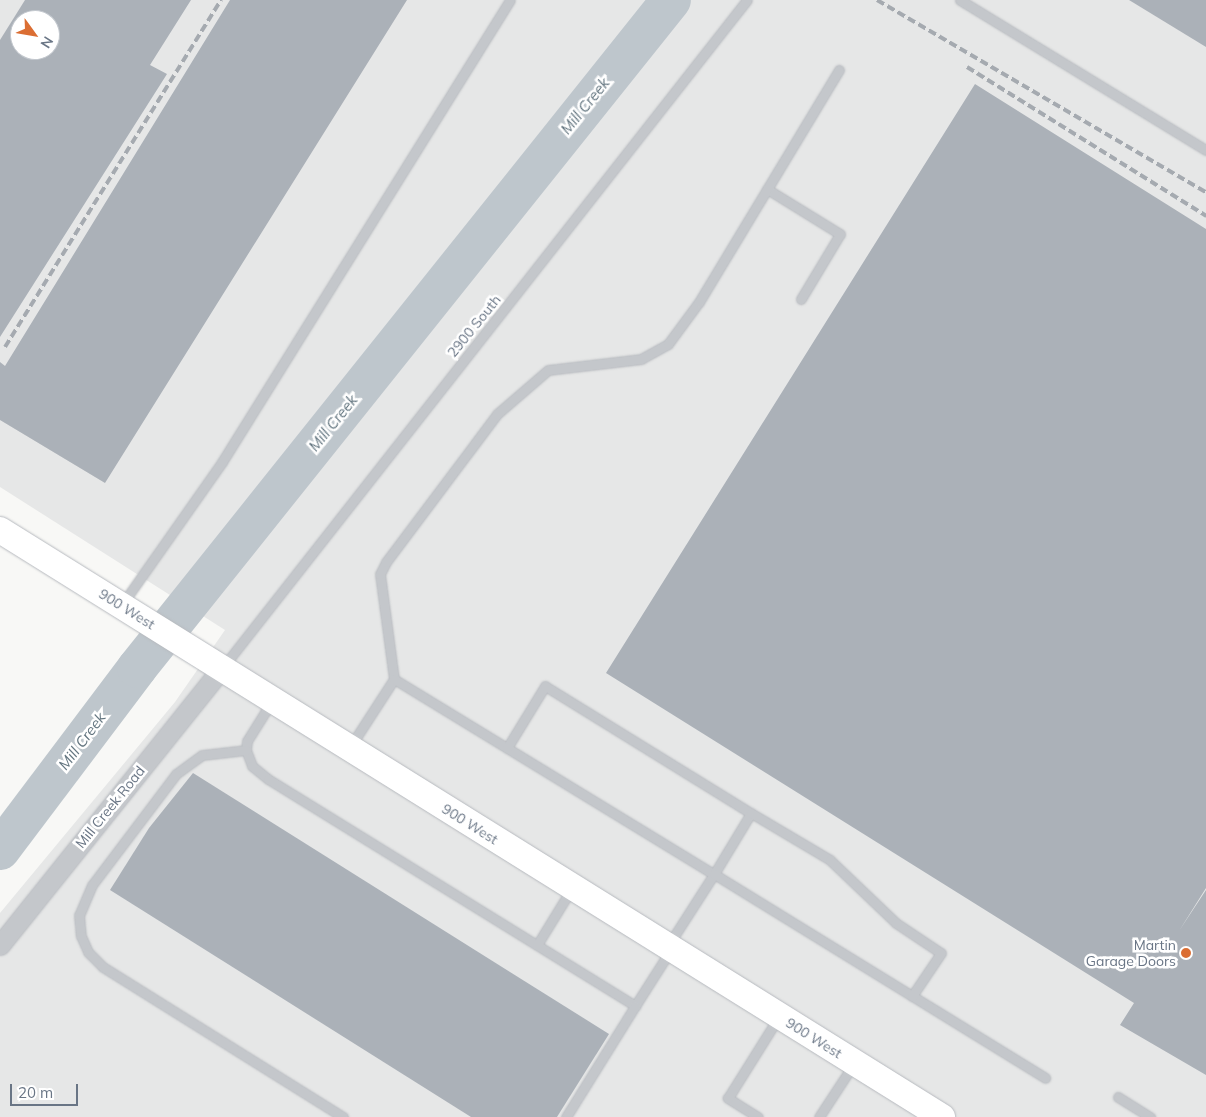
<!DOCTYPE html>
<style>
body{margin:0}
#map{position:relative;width:1206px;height:1117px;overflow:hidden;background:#f8f8f6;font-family:Mulish,sans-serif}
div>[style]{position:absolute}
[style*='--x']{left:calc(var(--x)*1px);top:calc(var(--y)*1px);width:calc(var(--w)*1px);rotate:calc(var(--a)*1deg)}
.built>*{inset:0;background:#e6e7e7}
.river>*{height:40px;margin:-20px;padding:0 20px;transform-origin:20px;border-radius:20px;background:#bec6cc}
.building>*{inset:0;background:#abb1b8}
.roads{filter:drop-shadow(0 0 1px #b7babf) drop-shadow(0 0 1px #b7babf)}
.lane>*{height:9px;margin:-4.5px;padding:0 4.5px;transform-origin:4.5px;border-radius:4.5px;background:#c4c7cb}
.street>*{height:19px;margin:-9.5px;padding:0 9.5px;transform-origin:9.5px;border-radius:9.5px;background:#c4c7cb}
.secondary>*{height:26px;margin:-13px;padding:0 13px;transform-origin:13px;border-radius:13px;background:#fff}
.rail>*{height:4px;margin-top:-2px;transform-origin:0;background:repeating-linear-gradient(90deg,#a5aab0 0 8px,transparent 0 12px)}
.dots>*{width:14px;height:14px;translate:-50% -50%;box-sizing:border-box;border:2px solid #fff;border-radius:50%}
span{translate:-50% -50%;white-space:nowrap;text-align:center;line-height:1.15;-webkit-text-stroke:5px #fff;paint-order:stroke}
.street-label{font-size:14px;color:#697585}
.poi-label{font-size:14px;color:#697585}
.right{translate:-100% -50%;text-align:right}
.water-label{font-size:15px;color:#647680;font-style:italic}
.north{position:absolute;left:10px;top:10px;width:50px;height:50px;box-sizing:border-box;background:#fff;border:1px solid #c3c8ce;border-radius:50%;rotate:122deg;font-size:14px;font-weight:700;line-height:20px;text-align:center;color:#697585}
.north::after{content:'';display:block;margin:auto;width:18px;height:22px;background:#db6e33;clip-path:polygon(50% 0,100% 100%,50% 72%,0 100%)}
.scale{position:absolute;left:10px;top:1084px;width:68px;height:22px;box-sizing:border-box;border:2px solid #697585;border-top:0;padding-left:6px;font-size:15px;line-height:18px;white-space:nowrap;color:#697585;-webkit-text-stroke:4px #fff;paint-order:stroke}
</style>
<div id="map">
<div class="built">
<i style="clip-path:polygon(evenodd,0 0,1206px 0,1206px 1117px,0 1117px,0 913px,175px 702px,225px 630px,0 487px,0 0,20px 20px,50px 20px,50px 50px,20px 50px,20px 20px)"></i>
</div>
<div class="river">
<i style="--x:0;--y:850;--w:228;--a:-53"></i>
<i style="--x:137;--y:668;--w:855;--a:-51.36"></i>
</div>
<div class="building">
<i style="clip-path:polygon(evenodd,25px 0,191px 0,150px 65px,167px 74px,0 337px,0 40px,25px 0,20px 20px,50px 20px,50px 50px,20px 50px,20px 20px)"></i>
<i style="clip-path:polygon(230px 0,407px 0,105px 483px,0 420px,0 362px,5px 366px)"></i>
<i style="clip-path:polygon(1129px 0,1206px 0,1206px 47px)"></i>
<i style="clip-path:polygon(975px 84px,1206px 229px,1206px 888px,1179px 931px,1206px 890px,1206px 1075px,1120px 1025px,1134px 1003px,606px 673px)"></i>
<i style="clip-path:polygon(193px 773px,609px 1034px,557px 1117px,471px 1117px,110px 890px,149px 828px)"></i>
</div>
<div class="roads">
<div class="lane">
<i style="--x:960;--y:0;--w:288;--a:31.4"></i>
<i style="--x:767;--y:189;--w:86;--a:31.7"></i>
<i style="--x:840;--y:234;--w:76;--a:121"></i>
<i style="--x:123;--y:603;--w:172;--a:-54.9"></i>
<i style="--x:222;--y:462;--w:544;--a:-58.06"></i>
<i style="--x:223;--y:667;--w:848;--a:-51.85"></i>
<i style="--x:394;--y:679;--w:106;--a:-97.6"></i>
<i style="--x:380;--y:574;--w:13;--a:-63"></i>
<i style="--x:386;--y:562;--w:185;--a:-53.1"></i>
<i style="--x:497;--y:414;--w:67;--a:-40.8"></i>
<i style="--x:548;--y:370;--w:94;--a:-6.7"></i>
<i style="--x:641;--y:359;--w:31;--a:-29"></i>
<i style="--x:668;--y:344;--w:52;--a:-53.6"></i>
<i style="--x:699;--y:302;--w:271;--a:-58.9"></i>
<i style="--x:272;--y:701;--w:47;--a:122"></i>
<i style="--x:247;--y:741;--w:9;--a:96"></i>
<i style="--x:246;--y:750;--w:17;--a:69"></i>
<i style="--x:252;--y:766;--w:21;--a:39"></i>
<i style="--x:268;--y:779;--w:432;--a:31.7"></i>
<i style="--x:635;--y:1006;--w:65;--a:-57.5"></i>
<i style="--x:350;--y:747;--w:81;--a:-57.1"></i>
<i style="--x:394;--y:679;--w:375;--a:31.4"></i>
<i style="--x:714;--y:874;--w:83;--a:122.7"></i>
<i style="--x:507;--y:748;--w:73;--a:-58.5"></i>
<i style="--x:545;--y:686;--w:242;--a:31.7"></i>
<i style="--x:751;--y:813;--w:71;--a:121.2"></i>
<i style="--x:714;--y:874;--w:389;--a:31.6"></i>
<i style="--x:246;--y:750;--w:44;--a:173.5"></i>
<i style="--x:202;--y:755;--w:32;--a:144"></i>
<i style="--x:176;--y:774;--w:139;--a:127.1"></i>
<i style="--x:92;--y:885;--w:33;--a:113"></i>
<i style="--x:79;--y:915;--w:21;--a:85"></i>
<i style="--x:81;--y:936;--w:17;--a:66"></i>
<i style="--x:88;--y:952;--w:21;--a:45"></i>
<i style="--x:103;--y:967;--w:283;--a:32"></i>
<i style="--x:751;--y:813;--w:92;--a:30.7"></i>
<i style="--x:830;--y:860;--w:91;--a:43.7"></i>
<i style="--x:896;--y:923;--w:54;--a:33.7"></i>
<i style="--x:941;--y:953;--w:52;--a:124"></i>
<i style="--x:537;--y:945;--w:67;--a:-58.4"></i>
<i style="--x:1118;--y:1097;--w:38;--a:32"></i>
<i style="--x:566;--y:1117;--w:131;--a:-58.1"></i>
<i style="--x:758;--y:1117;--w:36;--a:-148"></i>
<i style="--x:728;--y:1098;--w:94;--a:-58"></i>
<i style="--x:819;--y:1117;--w:62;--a:-56.8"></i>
</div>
<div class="street">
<i style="--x:0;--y:945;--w:354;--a:-51.3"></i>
</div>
<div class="secondary">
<i style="--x:0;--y:530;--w:1110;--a:31.93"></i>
</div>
</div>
<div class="rail">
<i style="--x:877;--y:0;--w:381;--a:30.3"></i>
<i style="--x:967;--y:67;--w:282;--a:31.9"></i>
<i style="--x:5;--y:347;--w:409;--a:-58.1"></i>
</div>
<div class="dots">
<i style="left:1186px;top:953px;background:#db6e33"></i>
</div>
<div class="street-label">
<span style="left:474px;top:326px;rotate:-51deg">2900 South</span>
<span style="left:127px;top:609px;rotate:32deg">900 West</span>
<span style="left:110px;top:807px;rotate:-51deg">Mill Creek Road</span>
<span style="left:470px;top:824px;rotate:32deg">900 West</span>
<span style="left:814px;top:1038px;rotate:32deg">900 West</span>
</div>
<div class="poi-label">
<span class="right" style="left:1176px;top:953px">Martin<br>Garage Doors</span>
</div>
<div class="water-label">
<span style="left:585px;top:106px;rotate:-51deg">Mill Creek</span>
<span style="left:333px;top:423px;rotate:-51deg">Mill Creek</span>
<span style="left:82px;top:741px;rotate:-53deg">Mill Creek</span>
</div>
<div class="north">N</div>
<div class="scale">20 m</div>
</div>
